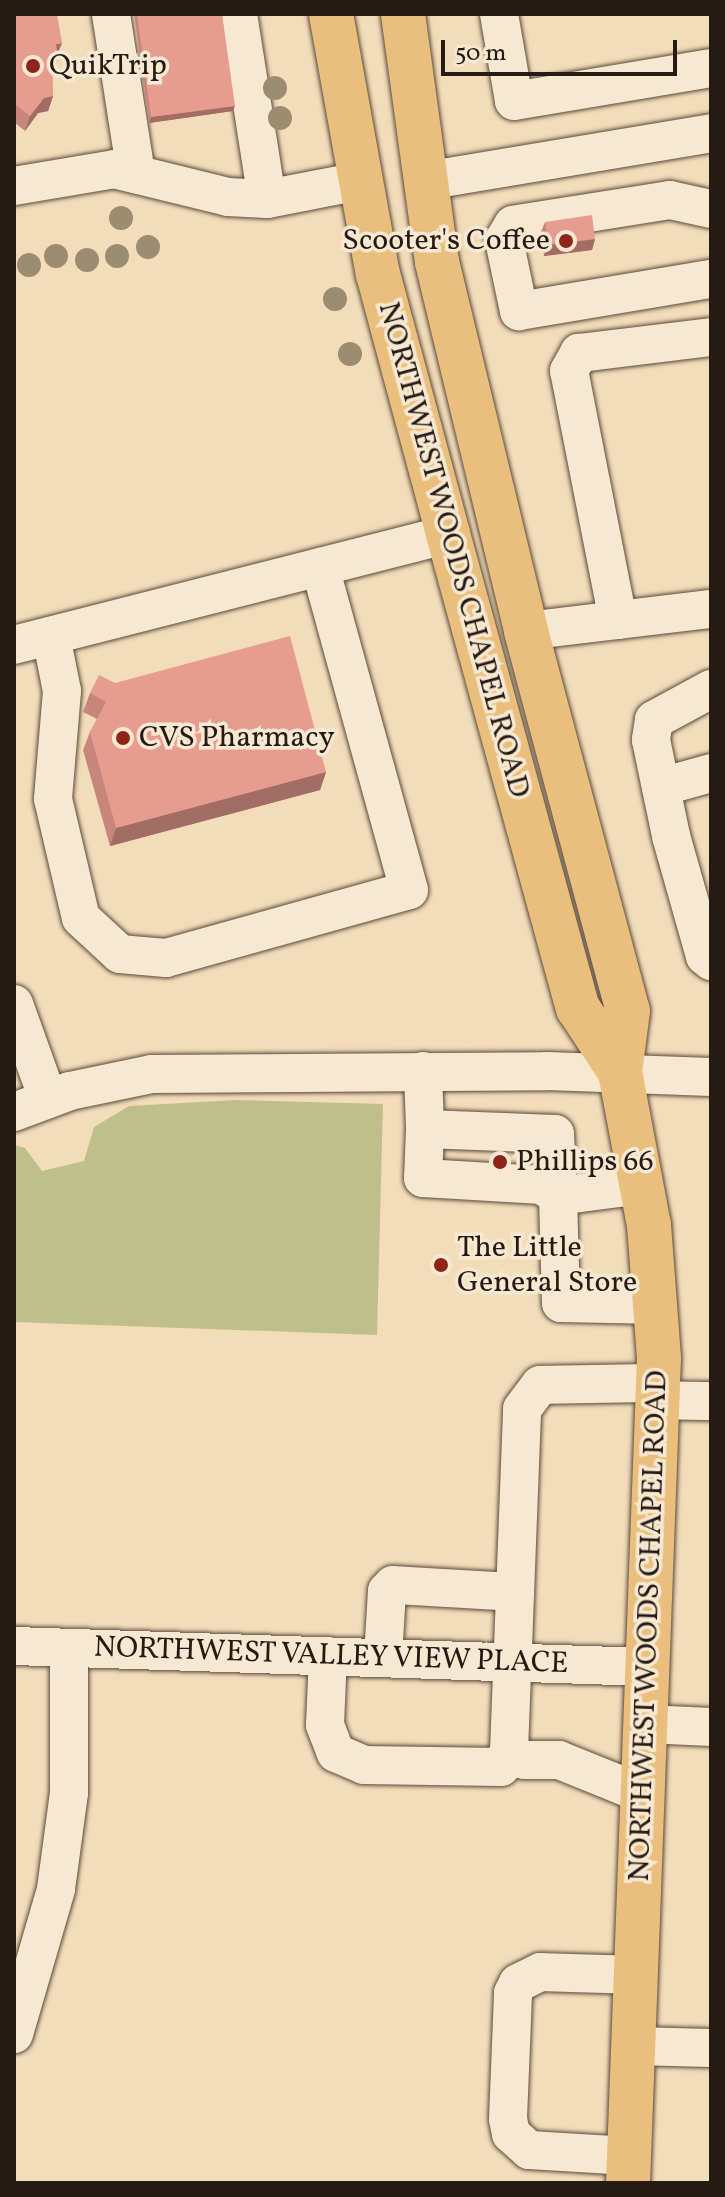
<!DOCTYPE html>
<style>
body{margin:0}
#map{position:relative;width:725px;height:2197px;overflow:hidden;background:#f3dcb9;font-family:Vollkorn,serif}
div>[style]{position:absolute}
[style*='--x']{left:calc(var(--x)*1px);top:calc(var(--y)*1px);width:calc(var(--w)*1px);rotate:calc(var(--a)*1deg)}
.green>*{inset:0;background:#bfbf8c}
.roads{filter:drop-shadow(0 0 2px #594b3d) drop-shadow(0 0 2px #594b3d)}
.minor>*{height:38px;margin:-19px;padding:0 19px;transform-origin:19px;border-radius:19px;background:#f7e8d2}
.major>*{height:44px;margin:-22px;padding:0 22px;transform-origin:22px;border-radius:22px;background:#eabe7c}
.trees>*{width:24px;height:24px;margin:-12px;border-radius:50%;background:#9c8d72}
.wall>*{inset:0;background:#c7867c}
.shaded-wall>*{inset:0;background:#a26d65}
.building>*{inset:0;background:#e79c90}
.dots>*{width:22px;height:22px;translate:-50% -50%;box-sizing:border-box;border:4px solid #f7e8d2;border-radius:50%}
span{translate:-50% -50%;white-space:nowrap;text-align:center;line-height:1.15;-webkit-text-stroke:7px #f7e8d2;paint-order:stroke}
.poi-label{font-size:30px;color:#261b14}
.left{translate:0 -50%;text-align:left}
.right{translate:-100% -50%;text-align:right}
.street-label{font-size:30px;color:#261b14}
.frame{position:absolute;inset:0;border:16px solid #261b14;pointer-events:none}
.scale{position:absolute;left:441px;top:40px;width:236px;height:36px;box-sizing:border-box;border:4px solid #261b14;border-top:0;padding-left:10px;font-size:24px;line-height:28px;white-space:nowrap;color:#261b14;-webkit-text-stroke:6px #f7e8d2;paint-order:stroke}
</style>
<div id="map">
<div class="green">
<i style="clip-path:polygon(236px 1100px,383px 1104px,377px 1335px,14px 1322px,14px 1145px,25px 1148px,42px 1171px,84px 1161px,94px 1127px,129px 1106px)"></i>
</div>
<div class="roads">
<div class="minor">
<i style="--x:111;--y:14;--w:162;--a:81.1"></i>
<i style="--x:238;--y:14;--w:187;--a:81.1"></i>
<i style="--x:499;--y:14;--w:88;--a:80.2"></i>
<i style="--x:514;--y:101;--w:200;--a:-9.5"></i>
<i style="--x:425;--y:181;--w:290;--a:-9.5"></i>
<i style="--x:14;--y:186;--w:101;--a:-9.6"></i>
<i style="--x:114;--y:169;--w:117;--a:13.8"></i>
<i style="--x:228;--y:197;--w:39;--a:3"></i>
<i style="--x:267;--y:199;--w:95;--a:-11"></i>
<i style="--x:711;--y:209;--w:42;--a:-167.6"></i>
<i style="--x:670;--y:200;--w:159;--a:171"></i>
<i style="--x:513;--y:225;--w:17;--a:121"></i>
<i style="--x:504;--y:240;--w:73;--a:78.1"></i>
<i style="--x:519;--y:311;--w:195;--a:-9.5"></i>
<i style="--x:618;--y:620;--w:254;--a:-101.1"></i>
<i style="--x:569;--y:371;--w:21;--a:-61"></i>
<i style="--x:579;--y:353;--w:133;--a:-6.9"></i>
<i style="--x:526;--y:631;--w:186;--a:-6.8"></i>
<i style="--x:51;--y:636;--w:56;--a:78.7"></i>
<i style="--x:62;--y:691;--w:108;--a:94.8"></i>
<i style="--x:53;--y:799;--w:122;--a:76.8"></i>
<i style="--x:81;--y:918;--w:53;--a:42.7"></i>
<i style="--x:120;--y:954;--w:46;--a:5"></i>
<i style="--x:166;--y:958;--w:252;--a:-15.6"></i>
<i style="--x:409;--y:890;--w:335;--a:-105.4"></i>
<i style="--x:14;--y:645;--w:448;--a:-14.3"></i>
<i style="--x:711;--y:689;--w:65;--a:151.5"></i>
<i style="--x:654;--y:720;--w:20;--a:99"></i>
<i style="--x:651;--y:740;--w:98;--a:78.2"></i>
<i style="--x:671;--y:836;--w:125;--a:74.2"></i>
<i style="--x:705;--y:956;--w:8;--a:40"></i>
<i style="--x:661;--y:787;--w:52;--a:-15.6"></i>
<i style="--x:14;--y:1004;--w:101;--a:70.3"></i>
<i style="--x:423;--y:1071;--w:58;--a:88"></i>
<i style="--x:425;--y:1129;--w:130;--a:2.2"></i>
<i style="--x:555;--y:1134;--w:62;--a:87.2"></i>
<i style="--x:558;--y:1196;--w:85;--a:-7.5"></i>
<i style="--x:14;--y:1112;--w:60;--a:-20.6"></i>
<i style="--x:70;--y:1091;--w:84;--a:-11.7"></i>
<i style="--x:152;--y:1074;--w:395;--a:-0.4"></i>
<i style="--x:547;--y:1071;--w:164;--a:2.1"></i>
<i style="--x:425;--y:1129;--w:49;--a:92.3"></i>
<i style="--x:423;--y:1178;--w:119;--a:3.4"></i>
<i style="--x:542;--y:1185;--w:19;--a:35"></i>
<i style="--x:558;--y:1196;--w:107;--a:88.4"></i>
<i style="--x:561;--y:1303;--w:97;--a:1.2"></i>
<i style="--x:657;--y:1400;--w:54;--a:1.1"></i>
<i style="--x:14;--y:1646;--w:634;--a:1.9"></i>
<i style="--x:328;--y:1656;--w:69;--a:92.5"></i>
<i style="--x:325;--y:1725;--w:30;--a:69"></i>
<i style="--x:336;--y:1753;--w:30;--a:23"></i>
<i style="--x:364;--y:1765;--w:137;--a:0.8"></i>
<i style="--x:501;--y:1767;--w:18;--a:-63"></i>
<i style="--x:509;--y:1751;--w:342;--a:-87.8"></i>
<i style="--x:522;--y:1409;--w:30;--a:-53"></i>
<i style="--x:540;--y:1385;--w:118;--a:-1"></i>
<i style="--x:383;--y:1658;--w:67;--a:-86.6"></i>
<i style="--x:387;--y:1591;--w:8;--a:-45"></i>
<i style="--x:393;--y:1585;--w:122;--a:3.3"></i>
<i style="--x:646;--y:1724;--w:65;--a:2.6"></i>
<i style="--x:509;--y:1751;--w:17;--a:31"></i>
<i style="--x:524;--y:1760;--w:35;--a:0"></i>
<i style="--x:559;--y:1760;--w:91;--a:22"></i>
<i style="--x:14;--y:2034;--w:151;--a:-73.8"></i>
<i style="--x:56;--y:1889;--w:97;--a:-82.3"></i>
<i style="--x:69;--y:1793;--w:145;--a:-90"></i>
<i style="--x:634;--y:2046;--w:77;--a:1.5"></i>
<i style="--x:629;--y:2156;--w:100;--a:-176.6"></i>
<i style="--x:529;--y:2150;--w:24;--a:-138"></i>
<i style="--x:511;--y:2134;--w:15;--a:-101"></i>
<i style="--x:508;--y:2119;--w:126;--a:-87.7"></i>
<i style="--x:513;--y:1993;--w:11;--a:-63"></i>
<i style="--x:518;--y:1983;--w:25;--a:-26"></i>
<i style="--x:541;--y:1972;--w:95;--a:1.8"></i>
</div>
<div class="major">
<i style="--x:331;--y:14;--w:264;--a:79.8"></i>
<i style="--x:378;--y:274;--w:269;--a:74.9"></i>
<i style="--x:448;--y:534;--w:492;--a:74.7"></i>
<i style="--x:578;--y:1008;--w:77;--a:56.7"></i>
<i style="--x:403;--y:14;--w:250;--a:82.2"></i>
<i style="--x:437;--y:262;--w:380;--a:76.4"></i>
<i style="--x:526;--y:631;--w:393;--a:75"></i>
<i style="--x:628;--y:1011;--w:62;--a:97.5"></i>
<i style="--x:620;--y:1072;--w:156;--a:79.3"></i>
<i style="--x:649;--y:1225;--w:133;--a:85.7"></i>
<i style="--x:659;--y:1358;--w:826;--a:92.15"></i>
</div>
</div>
<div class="trees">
<i style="left:275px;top:88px"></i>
<i style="left:280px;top:118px"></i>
<i style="left:121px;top:218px"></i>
<i style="left:148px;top:247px"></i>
<i style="left:56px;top:256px"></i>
<i style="left:117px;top:256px"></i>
<i style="left:87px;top:260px"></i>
<i style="left:29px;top:265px"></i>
<i style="left:335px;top:299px"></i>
<i style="left:350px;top:354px"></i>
</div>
<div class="wall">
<i style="clip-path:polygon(14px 14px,58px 54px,52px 74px,53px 96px,48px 111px,38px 113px,25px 131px,14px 122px)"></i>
<i style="clip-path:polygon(134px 14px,222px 14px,233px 111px,149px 123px)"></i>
<i style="clip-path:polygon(545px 222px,595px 239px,592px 250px,544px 256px,541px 232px)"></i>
<i style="clip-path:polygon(115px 683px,326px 772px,320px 790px,110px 846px,83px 750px,90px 732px,97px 719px,83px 712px,90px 693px)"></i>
</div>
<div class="shaded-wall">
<i style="clip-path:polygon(62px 43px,56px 58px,56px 44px)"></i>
<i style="clip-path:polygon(58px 59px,53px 74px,46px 75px,52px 60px)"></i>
<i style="clip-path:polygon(53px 96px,48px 111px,38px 113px,25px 131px,30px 116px,44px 98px)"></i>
<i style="clip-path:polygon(235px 106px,233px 111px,149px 123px,151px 117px)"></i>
<i style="clip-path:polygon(595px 239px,592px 250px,544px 256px,548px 245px)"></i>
<i style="clip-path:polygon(326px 772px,320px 790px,110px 846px,116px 828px)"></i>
</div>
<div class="building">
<i style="clip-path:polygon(14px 14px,57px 14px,62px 43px,56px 44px,58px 59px,52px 60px,53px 96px,44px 98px,30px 116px,14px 103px)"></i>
<i style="clip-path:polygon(137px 14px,222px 14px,235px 106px,151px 117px)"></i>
<i style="clip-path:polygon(592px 215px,595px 239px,548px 245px,545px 222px)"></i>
<i style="clip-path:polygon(290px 636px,326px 772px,116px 828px,90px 732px,106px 702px,90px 693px,99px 675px,115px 683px)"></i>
</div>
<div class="dots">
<i style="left:33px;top:66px;background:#8f2418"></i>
<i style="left:566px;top:241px;background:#8f2418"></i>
<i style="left:123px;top:738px;background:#8f2418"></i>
<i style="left:500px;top:1162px;background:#8f2418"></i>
<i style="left:441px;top:1265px;background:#8f2418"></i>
</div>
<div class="poi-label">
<span class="left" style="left:49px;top:66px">QuikTrip</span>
<span class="right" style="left:550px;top:241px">Scooter's Coffee</span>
<span class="left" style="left:139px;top:738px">CVS Pharmacy</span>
<span class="left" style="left:516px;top:1162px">Phillips 66</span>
<span class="left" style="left:457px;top:1265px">The Little<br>General Store</span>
</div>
<div class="street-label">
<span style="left:453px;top:550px;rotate:75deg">NORTHWEST WOODS CHAPEL ROAD</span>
<span style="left:649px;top:1626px;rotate:-88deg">NORTHWEST WOODS CHAPEL ROAD</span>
<span style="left:331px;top:1656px;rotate:2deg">NORTHWEST VALLEY VIEW PLACE</span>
</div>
<div class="frame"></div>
<div class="scale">50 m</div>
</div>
